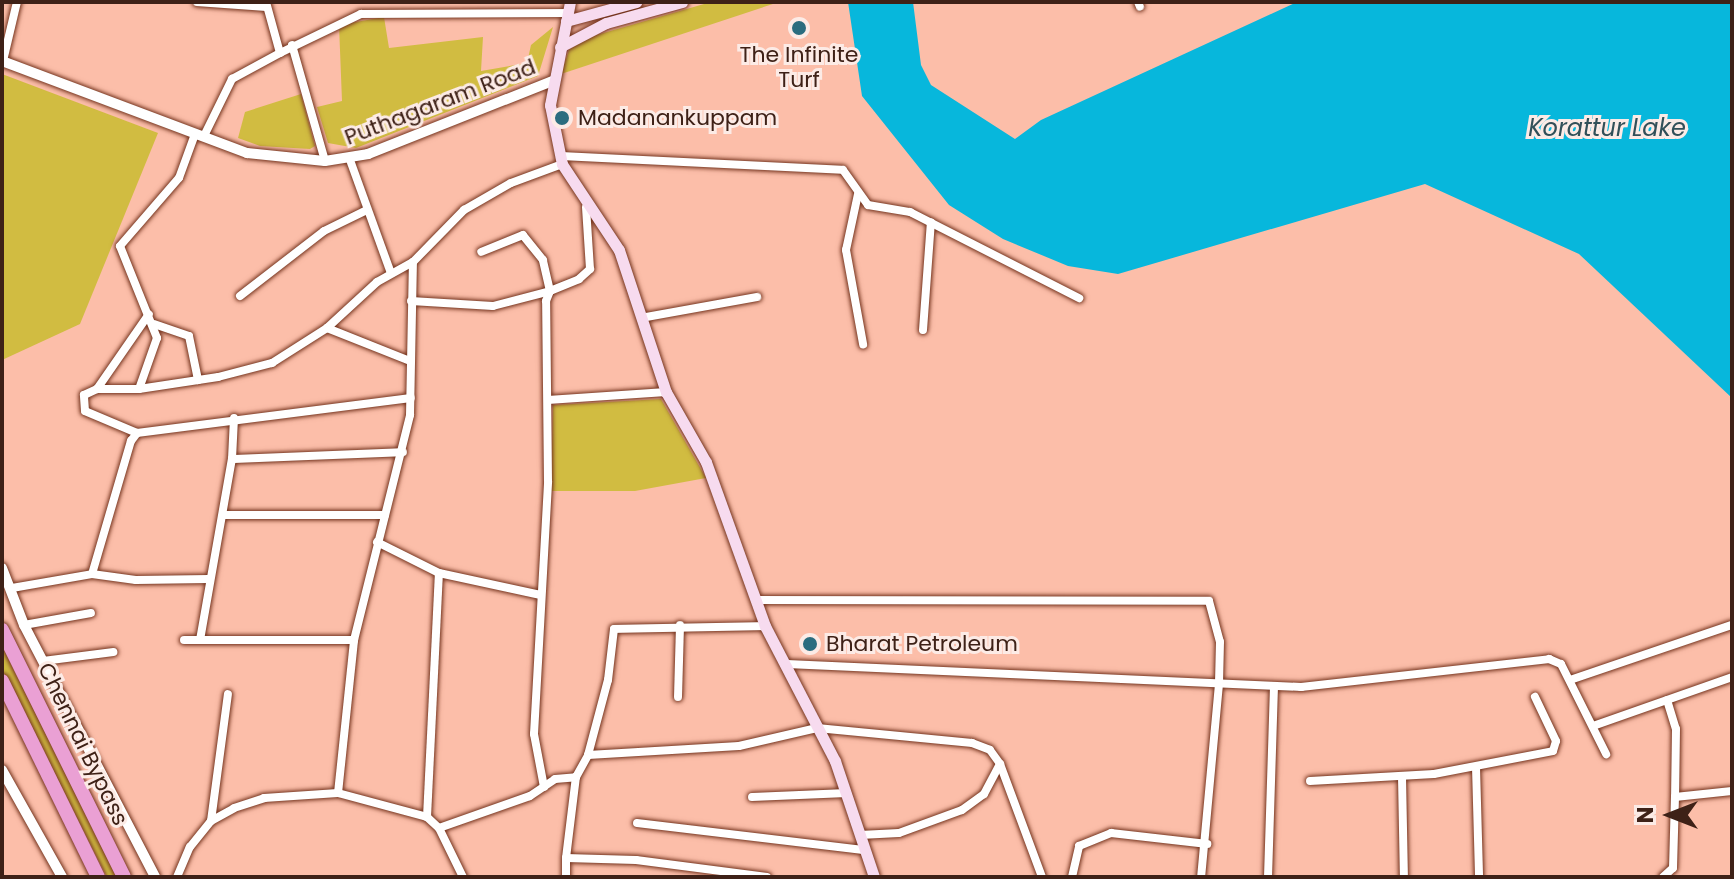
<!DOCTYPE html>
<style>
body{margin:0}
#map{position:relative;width:1734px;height:879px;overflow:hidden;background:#fcbea9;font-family:Poppins,sans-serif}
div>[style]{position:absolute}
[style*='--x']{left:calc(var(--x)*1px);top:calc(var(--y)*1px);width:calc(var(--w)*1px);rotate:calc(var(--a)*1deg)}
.green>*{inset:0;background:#d1bc41}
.water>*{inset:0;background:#07b7dc}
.roads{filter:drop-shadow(0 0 2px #75341e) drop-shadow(0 0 2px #75341e)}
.minor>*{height:8px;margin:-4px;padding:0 4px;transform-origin:4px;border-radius:4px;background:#fff}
.tertiary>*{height:10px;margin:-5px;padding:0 5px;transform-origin:5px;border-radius:5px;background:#fff}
.secondary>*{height:11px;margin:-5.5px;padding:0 5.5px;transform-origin:5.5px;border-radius:5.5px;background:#f7dbef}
.trunk>*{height:14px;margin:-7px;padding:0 7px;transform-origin:7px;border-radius:7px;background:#eaa0d4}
.dots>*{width:22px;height:22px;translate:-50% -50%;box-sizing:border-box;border:4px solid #fcebe6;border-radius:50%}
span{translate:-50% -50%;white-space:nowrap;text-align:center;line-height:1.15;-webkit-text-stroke:6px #fcebe6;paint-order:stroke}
.poi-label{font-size:22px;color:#3e2117}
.left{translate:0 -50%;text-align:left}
.street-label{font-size:22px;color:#3e2117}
.water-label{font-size:24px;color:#325059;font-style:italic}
.frame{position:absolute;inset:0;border:4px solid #3e2117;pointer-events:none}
.north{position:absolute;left:1630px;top:775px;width:80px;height:80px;-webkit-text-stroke:6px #fcebe6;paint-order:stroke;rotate:270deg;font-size:22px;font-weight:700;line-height:32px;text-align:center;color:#3e2117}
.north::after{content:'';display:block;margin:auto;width:28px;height:36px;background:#3e2117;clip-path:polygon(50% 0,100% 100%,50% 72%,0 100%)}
</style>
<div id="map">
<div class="green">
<i style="clip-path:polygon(711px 2px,779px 2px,561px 74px,569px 50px,586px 38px)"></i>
<i style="clip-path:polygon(384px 17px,389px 48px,483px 37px,481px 71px,527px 63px,531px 45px,553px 27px,538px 76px,356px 148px,328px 143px,317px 107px,342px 101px,339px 25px)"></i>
<i style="clip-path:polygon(2px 74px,158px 133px,80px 324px,2px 360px)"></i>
<i style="clip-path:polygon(301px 94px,315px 146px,310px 149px,260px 146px,238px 138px,245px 112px)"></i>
<i style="clip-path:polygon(661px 399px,706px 478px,635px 491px,551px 491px,553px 405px)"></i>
<i style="clip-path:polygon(2px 646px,17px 677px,119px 877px,107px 877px,12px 689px,2px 669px)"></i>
</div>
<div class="water">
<i style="clip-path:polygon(848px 2px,913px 2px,921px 65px,931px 85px,1015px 139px,1041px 120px,1297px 2px,1732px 2px,1732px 398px,1579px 254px,1425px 184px,1118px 274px,1068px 266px,1003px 239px,949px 205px,862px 96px)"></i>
</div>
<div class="roads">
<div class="minor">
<i style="--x:197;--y:2;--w:69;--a:4.1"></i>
<i style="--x:1138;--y:2;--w:5;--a:68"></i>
<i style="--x:292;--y:45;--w:121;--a:74.1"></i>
<i style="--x:280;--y:53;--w:90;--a:-25.7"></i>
<i style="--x:361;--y:14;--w:206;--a:-0.3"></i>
<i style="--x:3;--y:61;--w:61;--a:-76.7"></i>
<i style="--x:204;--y:136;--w:64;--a:-63.8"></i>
<i style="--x:232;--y:79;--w:55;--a:-28.4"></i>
<i style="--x:280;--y:53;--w:53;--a:-105.4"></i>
<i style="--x:560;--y:156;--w:283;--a:2.8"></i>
<i style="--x:843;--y:170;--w:43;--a:54.5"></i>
<i style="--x:868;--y:205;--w:43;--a:9.5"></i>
<i style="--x:910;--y:212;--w:190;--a:27"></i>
<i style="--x:350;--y:160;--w:120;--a:70.1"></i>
<i style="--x:858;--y:194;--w:57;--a:102.1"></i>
<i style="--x:846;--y:250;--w:96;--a:79.7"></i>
<i style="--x:240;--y:296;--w:106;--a:-37.7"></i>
<i style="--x:324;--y:231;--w:48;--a:-26"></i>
<i style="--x:411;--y:301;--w:82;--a:3.5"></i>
<i style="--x:493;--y:306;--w:59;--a:-14.7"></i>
<i style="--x:550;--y:291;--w:32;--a:-103"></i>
<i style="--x:543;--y:260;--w:32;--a:-129"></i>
<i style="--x:523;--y:235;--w:45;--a:158"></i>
<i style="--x:646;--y:317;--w:113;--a:-10.2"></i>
<i style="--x:154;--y:324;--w:37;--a:19"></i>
<i style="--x:189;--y:336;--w:45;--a:78.4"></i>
<i style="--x:327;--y:328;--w:89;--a:21.7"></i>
<i style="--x:923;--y:330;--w:108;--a:-85.8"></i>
<i style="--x:97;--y:389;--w:91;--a:-55.3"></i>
<i style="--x:139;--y:389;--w:54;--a:-70.6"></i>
<i style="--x:157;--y:338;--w:99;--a:-111.9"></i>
<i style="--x:120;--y:246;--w:90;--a:-49.1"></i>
<i style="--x:179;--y:178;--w:47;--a:-70"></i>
<i style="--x:548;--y:400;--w:118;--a:-3.9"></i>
<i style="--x:137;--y:433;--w:56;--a:-157.1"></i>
<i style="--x:85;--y:411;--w:16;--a:-94"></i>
<i style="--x:84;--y:395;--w:14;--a:-25"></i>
<i style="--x:97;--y:389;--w:42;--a:0"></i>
<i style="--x:139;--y:389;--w:80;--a:-8.6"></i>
<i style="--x:218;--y:377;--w:56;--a:-14.5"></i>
<i style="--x:272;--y:363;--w:65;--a:-32.5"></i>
<i style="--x:327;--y:328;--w:68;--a:-42.6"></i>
<i style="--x:377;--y:282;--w:41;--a:-29.1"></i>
<i style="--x:232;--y:459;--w:41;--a:-87.2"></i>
<i style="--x:223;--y:515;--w:162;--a:0"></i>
<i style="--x:377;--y:542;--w:69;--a:26.6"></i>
<i style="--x:439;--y:573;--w:104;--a:12.2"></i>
<i style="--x:92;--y:574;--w:139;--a:-73.7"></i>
<i style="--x:131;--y:441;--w:10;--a:-53"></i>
<i style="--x:137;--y:433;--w:276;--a:-7.3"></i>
<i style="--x:12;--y:588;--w:81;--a:-9.9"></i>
<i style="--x:92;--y:574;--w:44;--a:7.8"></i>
<i style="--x:136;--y:580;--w:73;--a:-0.8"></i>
<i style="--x:755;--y:600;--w:454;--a:0.1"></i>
<i style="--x:1209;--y:601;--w:42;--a:75"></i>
<i style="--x:1220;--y:642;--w:42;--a:91.4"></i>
<i style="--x:1219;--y:684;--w:194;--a:95.3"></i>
<i style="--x:24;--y:625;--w:68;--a:-10.2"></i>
<i style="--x:184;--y:640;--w:170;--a:0"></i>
<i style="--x:200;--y:640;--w:184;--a:-80"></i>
<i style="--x:232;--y:459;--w:171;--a:-2.3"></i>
<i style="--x:43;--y:661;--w:71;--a:-7.3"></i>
<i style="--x:787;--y:664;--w:515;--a:2.56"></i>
<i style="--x:1301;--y:687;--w:250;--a:-6.4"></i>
<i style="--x:1549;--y:659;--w:13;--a:23"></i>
<i style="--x:1561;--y:664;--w:101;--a:63.4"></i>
<i style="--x:1570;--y:680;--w:171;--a:-18.8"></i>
<i style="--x:678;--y:697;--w:72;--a:-88.4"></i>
<i style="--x:1667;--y:700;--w:30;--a:73"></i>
<i style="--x:1676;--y:729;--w:68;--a:90.8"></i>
<i style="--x:1675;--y:797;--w:57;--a:-6"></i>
<i style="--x:1593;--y:726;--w:147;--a:-19.4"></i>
<i style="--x:588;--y:755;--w:78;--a:-75.1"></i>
<i style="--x:608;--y:680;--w:51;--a:-83.3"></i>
<i style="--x:614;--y:629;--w:151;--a:-1.1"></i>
<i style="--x:1476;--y:767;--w:110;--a:88.4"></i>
<i style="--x:1402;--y:777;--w:100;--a:88.9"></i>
<i style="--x:1310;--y:781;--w:124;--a:-3.2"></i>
<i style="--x:1434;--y:774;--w:121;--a:-10.9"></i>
<i style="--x:1553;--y:751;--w:10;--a:-73"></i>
<i style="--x:1556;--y:741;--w:49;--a:-115.5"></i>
<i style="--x:544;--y:787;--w:54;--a:-100.7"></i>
<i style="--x:534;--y:734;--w:253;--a:-86.8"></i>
<i style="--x:548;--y:481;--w:180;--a:-90.6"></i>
<i style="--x:546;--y:301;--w:11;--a:-68"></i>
<i style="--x:550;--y:291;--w:31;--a:-22"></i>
<i style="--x:579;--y:279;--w:15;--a:-42"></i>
<i style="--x:590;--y:269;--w:62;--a:-93.7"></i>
<i style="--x:338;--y:793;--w:154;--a:-84"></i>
<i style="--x:354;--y:640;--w:232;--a:-76"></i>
<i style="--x:410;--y:415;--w:153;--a:-88.9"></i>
<i style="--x:413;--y:262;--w:73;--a:-45.6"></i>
<i style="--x:464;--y:210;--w:54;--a:-29.9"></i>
<i style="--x:511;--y:183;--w:54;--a:-20.4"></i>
<i style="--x:752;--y:797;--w:95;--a:-2.4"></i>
<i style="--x:427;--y:817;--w:244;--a:-87.2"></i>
<i style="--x:211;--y:821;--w:128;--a:-82.4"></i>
<i style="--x:637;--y:823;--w:230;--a:6.8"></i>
<i style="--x:439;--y:828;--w:96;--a:-19.4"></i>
<i style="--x:530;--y:796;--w:30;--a:-34"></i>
<i style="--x:555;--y:779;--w:21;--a:-5"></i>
<i style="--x:860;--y:835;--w:39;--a:-3"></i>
<i style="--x:899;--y:833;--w:67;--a:-20.1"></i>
<i style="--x:962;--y:810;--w:27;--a:-36"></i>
<i style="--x:984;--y:794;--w:34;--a:-62"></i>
<i style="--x:177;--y:877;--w:33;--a:-67"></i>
<i style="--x:190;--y:847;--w:33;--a:-51"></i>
<i style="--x:211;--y:821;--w:26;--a:-29"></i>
<i style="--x:234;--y:808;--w:32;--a:-18"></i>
<i style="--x:264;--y:798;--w:74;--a:-3.9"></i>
<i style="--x:338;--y:793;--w:92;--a:15.1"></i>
<i style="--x:427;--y:817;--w:16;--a:43"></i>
<i style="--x:439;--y:828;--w:55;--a:63.9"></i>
<i style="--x:566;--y:877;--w:19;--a:-90"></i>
<i style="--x:767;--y:877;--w:132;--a:-172.6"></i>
<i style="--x:636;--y:860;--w:70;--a:-178.4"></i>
<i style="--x:566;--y:858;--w:82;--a:-83"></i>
<i style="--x:576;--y:777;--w:25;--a:-61"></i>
<i style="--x:588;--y:755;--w:151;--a:-3.4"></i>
<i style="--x:739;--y:746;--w:80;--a:-13"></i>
<i style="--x:817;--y:728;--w:156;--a:5.5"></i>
<i style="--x:972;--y:743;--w:19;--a:21"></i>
<i style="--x:990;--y:750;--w:17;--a:54"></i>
<i style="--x:1000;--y:764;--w:121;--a:69.6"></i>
<i style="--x:1072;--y:877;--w:32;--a:-77"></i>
<i style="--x:1079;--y:846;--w:35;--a:-22"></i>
<i style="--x:1111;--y:833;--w:97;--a:6.5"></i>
<i style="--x:1268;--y:877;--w:191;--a:-88.2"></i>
<i style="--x:1663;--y:877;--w:13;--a:-42"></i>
<i style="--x:1673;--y:868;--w:71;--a:-88.4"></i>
</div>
<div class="tertiary">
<i style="--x:2;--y:61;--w:262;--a:20.6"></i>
<i style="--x:247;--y:153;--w:78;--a:5.9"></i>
<i style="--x:325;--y:161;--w:44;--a:-9.2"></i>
<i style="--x:368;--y:154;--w:198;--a:-21.6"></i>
<i style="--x:2;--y:568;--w:61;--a:68.9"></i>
<i style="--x:24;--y:625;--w:284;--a:62.5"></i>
<i style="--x:2;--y:770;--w:123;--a:60.7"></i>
</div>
<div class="secondary">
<i style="--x:570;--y:2;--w:105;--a:101"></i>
<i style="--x:550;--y:105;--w:60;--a:78.5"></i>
<i style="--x:562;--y:164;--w:103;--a:56.5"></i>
<i style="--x:619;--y:250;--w:150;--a:71.7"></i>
<i style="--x:666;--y:392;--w:81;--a:60.3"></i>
<i style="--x:706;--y:462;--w:174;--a:70.2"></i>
<i style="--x:765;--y:626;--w:152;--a:62.6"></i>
<i style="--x:835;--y:761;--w:122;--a:71.4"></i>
<i style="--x:566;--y:21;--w:73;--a:-15.2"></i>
<i style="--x:560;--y:47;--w:52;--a:-27.6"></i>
<i style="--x:606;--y:23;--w:79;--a:-15.4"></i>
</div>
<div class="trunk">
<i style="--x:2;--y:630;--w:275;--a:63.7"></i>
<i style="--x:2;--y:681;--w:218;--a:63.9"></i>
</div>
</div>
<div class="dots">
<i style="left:799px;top:28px;background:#2b6d7f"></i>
<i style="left:562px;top:118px;background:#2b6d7f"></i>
<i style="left:810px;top:644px;background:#2b6d7f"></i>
</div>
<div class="poi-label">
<span style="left:799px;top:67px">The Infinite<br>Turf</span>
<span class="left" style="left:578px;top:118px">Madanankuppam</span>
<span class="left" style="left:826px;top:644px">Bharat Petroleum</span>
</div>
<div class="street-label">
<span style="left:440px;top:102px;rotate:-21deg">Puthagaram Road</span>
<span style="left:83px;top:744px;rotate:64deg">Chennai Bypass</span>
</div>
<div class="water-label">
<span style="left:1607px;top:128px">Korattur Lake</span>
</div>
<div class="frame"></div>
<div class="north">N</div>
</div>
